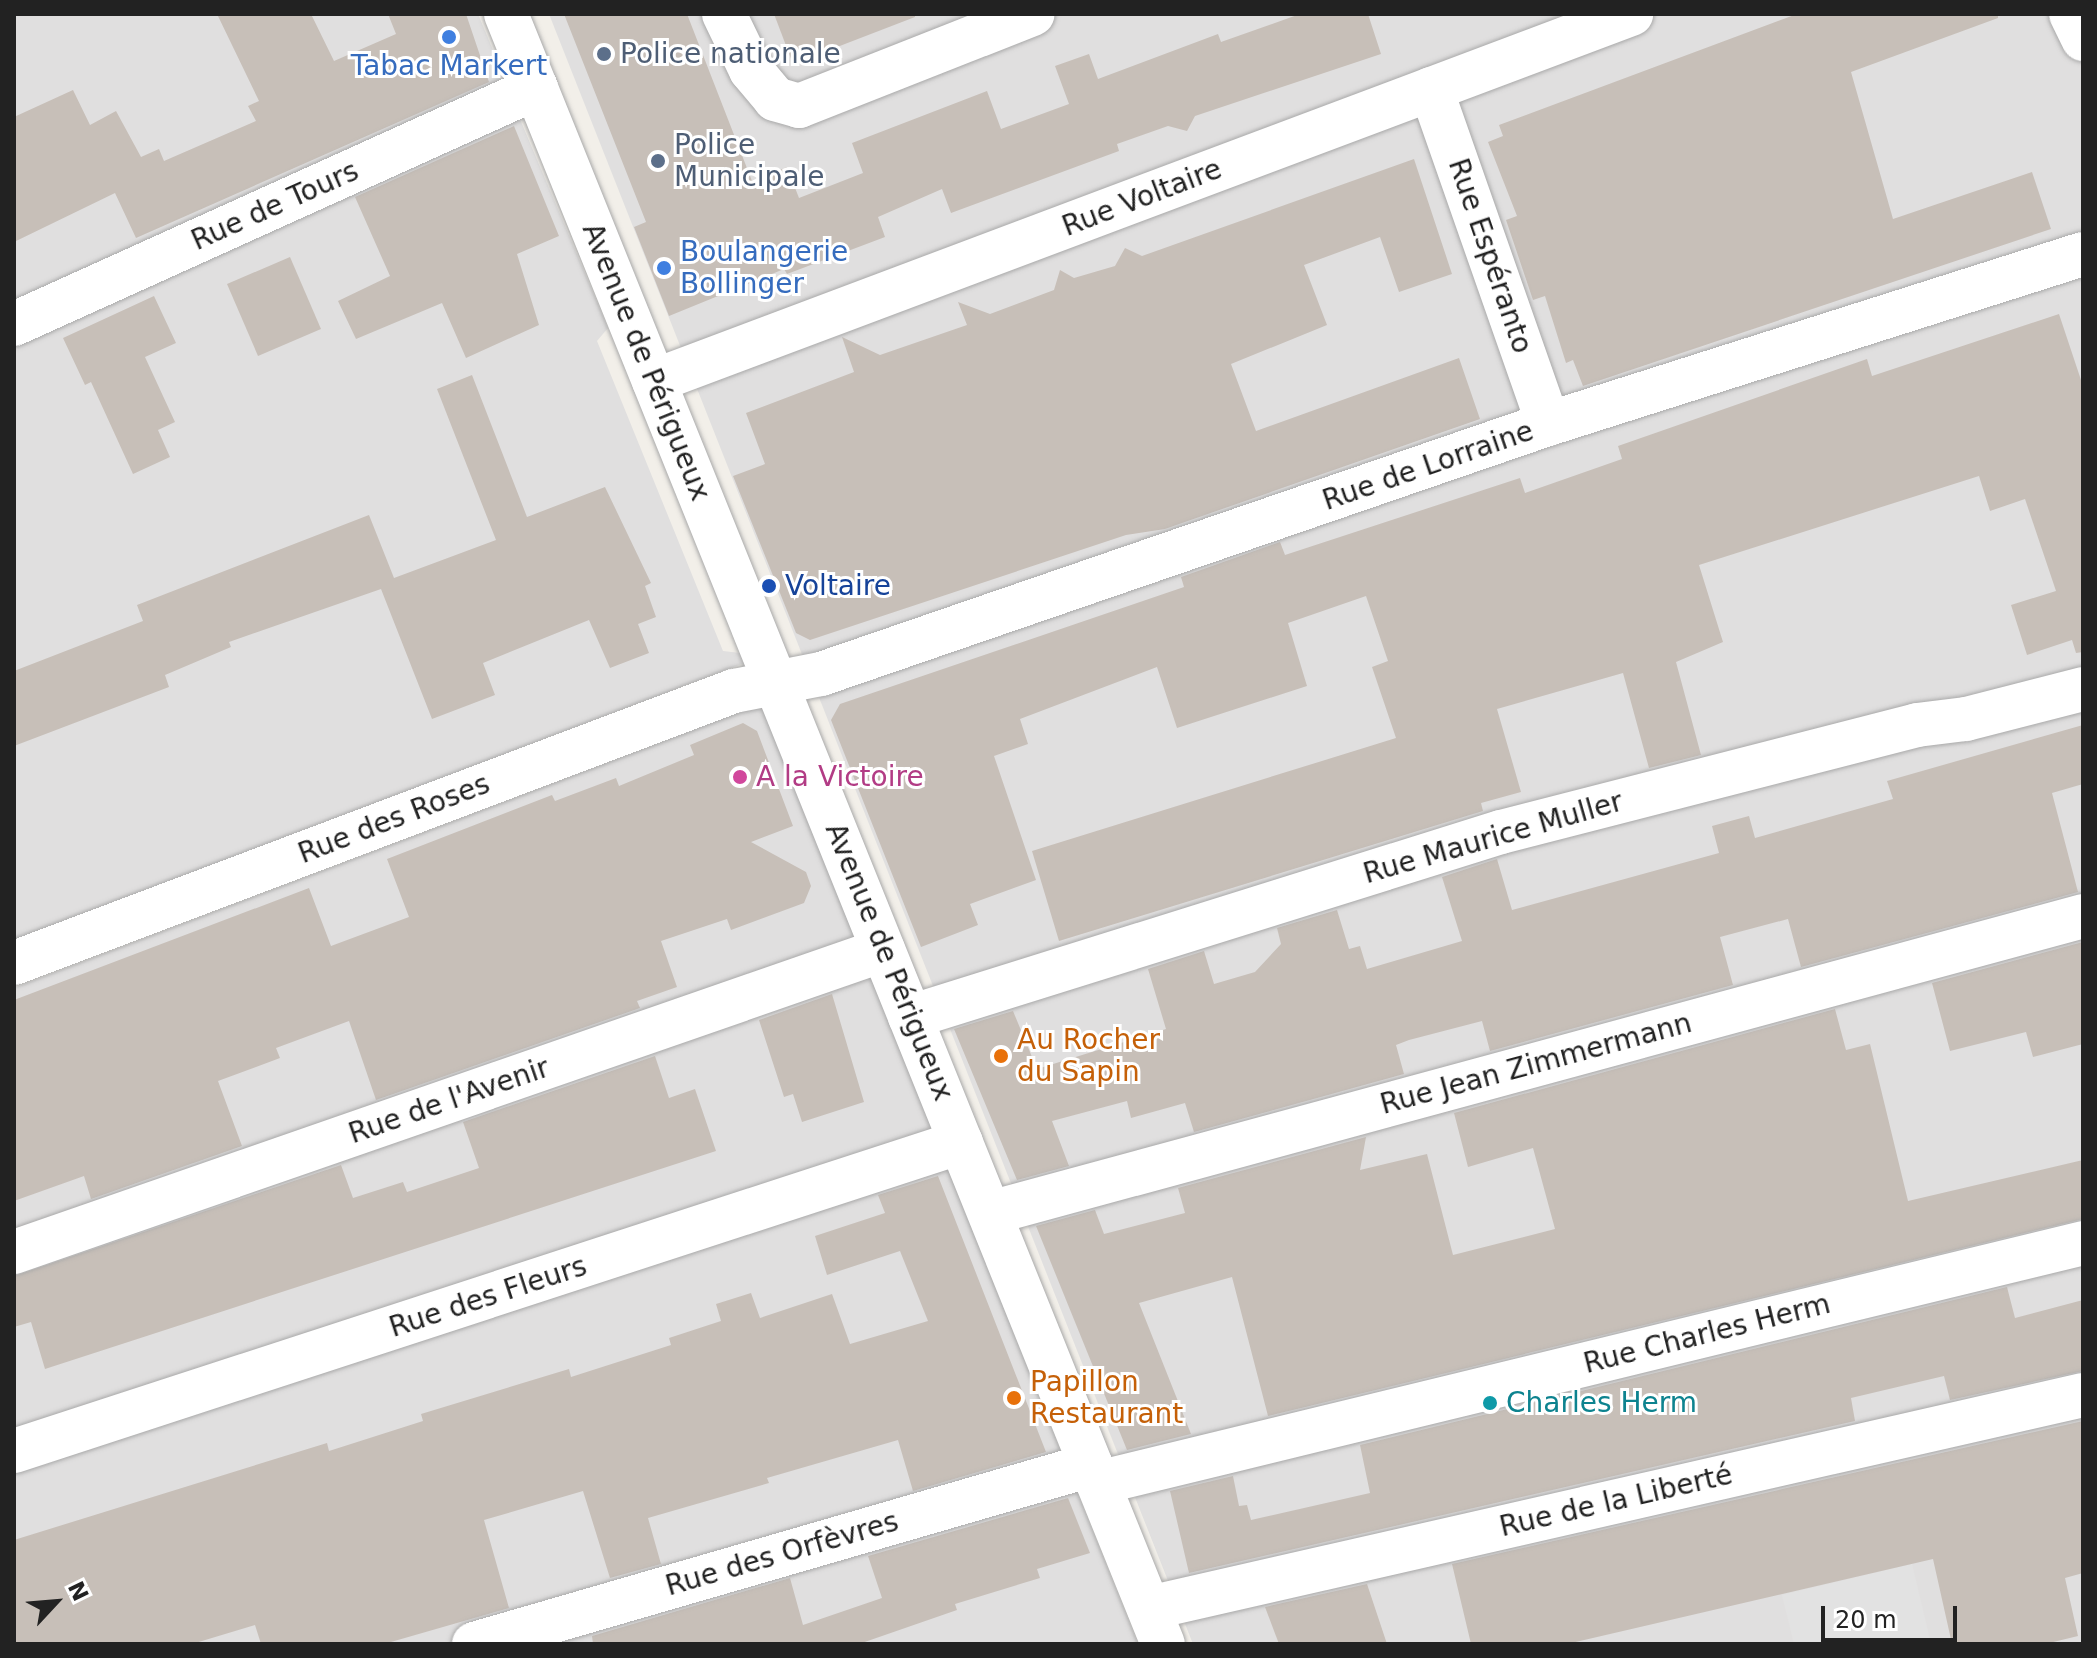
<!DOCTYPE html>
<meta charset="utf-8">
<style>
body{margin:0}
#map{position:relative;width:2097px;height:1658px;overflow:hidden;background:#f2efe9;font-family:"DejaVu Sans",sans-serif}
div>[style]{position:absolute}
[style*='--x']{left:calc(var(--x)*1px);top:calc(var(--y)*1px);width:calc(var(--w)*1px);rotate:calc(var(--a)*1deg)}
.residential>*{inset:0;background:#e0dfdf}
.parking>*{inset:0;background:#e2e2e2}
.building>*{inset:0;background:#c7bfb8}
.roads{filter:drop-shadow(0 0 2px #a9a9a9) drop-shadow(0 0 2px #a9a9a9)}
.minor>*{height:44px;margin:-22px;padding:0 22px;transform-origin:22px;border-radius:22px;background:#fff}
.dots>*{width:22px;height:22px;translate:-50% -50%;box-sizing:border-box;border:4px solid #fff;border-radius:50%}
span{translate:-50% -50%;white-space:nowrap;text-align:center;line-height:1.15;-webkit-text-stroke:6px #fff;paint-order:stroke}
.service-label{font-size:28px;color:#4e5e75}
.left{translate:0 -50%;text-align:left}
.shop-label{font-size:28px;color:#366cbe}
.street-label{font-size:28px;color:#222}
.transit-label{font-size:28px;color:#164399}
.hotel-label{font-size:28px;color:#b23c85}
.food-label{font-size:28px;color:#c56008}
.culture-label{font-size:28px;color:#0d838f}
.frame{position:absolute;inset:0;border:16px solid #222;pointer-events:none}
.north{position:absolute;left:16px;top:1562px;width:80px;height:80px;-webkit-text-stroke:6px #fff;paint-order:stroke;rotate:64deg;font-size:22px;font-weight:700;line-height:32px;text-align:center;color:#222}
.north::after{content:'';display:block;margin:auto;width:28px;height:36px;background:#222;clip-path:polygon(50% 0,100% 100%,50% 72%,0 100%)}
.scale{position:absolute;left:1821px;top:1606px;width:136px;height:36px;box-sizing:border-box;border:4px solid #222;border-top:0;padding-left:10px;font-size:24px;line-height:28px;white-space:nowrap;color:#222;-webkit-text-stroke:6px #fff;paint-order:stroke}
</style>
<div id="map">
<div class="residential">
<i style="clip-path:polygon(14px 14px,478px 14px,505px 79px,14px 310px)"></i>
<i style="clip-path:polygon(549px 14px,2083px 14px,2083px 1644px,1193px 1644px)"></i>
<i style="clip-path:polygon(519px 117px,608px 328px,597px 341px,723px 651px,740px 653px,744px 663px,14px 941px,14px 342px)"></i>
<i style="clip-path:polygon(762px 704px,1138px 1644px,14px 1644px,14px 988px)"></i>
</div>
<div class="parking">
<i style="clip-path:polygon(1912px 1564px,1931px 1644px,1794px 1644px,1782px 1595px)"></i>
</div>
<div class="building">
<i style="clip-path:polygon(217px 14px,311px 14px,334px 61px,396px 34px,388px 14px,466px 14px,489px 82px,136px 238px,115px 193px,14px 242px,14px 117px,73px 90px,90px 125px,116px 111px,141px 157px,159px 149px,164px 161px,256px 121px,248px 106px,259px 101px)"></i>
<i style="clip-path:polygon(564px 14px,687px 14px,752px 181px,787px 167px,799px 198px,863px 173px,852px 143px,987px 91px,1001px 129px,1069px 104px,1055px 66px,1089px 54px,1098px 79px,1218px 34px,1221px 42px,1300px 14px,1368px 14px,1381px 54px,1195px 116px,1187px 131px,1168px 126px,1117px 144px,1119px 151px,951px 213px,942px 189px,878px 217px,885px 237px,787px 274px,784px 269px,669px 316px,634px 227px,646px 222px)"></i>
<i style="clip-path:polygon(774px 14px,915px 14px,915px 17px,793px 64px)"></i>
<i style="clip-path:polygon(1797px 14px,1998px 14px,1998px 18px,1851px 72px,1893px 219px,2032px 172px,2051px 229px,1583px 386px,1573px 360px,1566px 363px,1545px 296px,1533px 300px,1506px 220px,1517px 216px,1488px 142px,1503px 136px,1499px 125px)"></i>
<i style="clip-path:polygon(514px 126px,559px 236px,517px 254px,539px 325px,466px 358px,442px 303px,356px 339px,338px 301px,390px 276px,355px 197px)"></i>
<i style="clip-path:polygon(1414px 159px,1452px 274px,1399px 292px,1380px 237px,1304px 265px,1327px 325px,1231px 364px,1256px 431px,1459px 358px,1480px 419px,1165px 529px,1126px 535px,810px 640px,796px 633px,733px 476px,765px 464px,746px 413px,854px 372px,842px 337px,880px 355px,967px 325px,958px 302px,990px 314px,1054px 290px,1060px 270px,1074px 278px,1115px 266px,1125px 248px,1142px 256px)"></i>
<i style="clip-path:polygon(290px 257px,321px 329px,258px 356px,227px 284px)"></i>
<i style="clip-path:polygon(154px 296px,176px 343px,145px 357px,175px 422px,158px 430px,170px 457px,133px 474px,91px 382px,85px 385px,63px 338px)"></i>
<i style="clip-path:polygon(2059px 314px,2083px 386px,2083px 652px,2076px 653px,2072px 640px,2027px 655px,2011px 605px,2056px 591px,2025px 499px,1990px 511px,1979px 476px,1699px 565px,1723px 642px,1676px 662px,1701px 755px,1649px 768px,1623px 673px,1497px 709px,1521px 792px,1481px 803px,1483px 811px,1059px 941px,1032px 851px,1396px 738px,1372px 667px,1388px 661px,1366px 596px,1288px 623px,1307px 686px,1177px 728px,1157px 667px,1020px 719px,1028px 744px,994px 756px,1036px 880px,970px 904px,978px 925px,921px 947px,831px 720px,840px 704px,1184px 587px,1181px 577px,1280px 542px,1285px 555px,1520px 478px,1525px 493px,1622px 459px,1618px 446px,1867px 359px,1872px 376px)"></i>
<i style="clip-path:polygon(472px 375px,527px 517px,605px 487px,651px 583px,645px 586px,656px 617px,638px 624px,649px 653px,610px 668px,589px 620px,483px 663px,495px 695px,432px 719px,381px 589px,229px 642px,231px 647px,165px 675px,169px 687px,14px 746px,14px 671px,143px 621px,137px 605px,369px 515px,394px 578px,496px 540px,437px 389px)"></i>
<i style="clip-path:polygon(743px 723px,757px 731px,793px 826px,751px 842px,806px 872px,811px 886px,804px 903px,731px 930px,727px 919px,661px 941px,677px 987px,637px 1001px,640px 1008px,376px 1100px,349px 1021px,276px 1048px,280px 1058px,218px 1081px,242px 1146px,91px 1199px,84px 1176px,14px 1201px,14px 1000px,309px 888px,331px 946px,409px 917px,387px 859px,552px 795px,555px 801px,616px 778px,619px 786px,694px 755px,690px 745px)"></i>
<i style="clip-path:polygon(2083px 725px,2083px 784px,2052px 793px,2078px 892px,1801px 967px,1788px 919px,1720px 937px,1733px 985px,1490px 1051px,1482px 1021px,1409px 1040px,1396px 1045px,1404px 1074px,1194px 1132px,1185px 1103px,1131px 1118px,1127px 1101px,1052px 1121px,1069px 1166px,1017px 1180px,954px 1029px,1013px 1011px,1037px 1069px,1166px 1029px,1148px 969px,1204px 951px,1214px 984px,1255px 972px,1281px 944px,1277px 928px,1337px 910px,1349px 949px,1360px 946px,1367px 969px,1462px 941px,1442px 877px,1497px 859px,1512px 910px,1719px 853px,1712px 826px,1749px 816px,1755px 838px,1893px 799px,1887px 781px)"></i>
<i style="clip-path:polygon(2083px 942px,2083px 1044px,2033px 1057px,2026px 1032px,1950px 1051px,1932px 983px)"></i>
<i style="clip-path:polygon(832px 994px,864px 1102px,802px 1122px,793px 1094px,784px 1097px,759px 1020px)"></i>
<i style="clip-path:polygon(1835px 1009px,1846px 1050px,1870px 1044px,1908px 1201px,2083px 1160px,2083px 1219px,1268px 1416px,1232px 1277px,1139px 1303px,1191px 1434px,1127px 1450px,1036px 1226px,1095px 1210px,1104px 1234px,1185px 1213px,1178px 1188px,1366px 1137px,1360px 1170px,1427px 1154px,1453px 1255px,1555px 1229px,1533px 1148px,1468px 1167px,1454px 1113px)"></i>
<i style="clip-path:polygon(655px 1056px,669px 1098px,695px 1089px,716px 1151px,45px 1369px,31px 1322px,14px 1327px,14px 1276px,341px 1165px,353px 1198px,403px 1182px,407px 1192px,479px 1168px,463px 1122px)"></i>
<i style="clip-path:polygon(938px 1176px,1046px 1452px,913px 1491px,898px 1440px,767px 1478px,769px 1483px,648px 1518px,661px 1564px,610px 1578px,583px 1491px,484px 1520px,509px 1608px,384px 1644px,261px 1644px,255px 1625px,192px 1644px,14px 1644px,14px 1540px,327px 1443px,329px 1451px,423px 1421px,421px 1414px,569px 1369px,571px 1377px,671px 1345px,669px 1338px,721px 1321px,716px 1304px,751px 1293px,760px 1318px,832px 1294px,850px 1344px,928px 1321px,900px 1251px,827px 1275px,815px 1236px,885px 1213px,878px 1195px)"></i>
<i style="clip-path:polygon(2007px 1287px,2015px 1318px,2083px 1300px,2083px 1371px,1950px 1400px,1944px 1376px,1851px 1398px,1855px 1421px,1189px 1573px,1170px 1491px,1233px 1476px,1239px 1506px,1247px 1505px,1251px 1520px,1370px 1493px,1360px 1445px)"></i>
<i style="clip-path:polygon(2083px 1421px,2083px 1573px,2065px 1578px,2078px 1636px,2045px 1644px,1952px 1644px,1933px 1559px,1567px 1644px,1471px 1644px,1452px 1564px)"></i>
<i style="clip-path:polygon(1068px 1498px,1090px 1553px,1037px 1569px,1040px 1578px,955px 1604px,957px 1610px,859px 1644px,593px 1644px,592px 1636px,790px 1578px,803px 1625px,882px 1598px,868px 1556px)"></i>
<i style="clip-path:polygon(1367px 1584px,1387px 1644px,1279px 1644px,1265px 1607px)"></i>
</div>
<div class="roads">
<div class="minor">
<i style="--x:506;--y:14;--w:1757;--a:68.05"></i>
<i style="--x:724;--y:14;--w:62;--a:64.3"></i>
<i style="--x:751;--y:70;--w:38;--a:50"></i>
<i style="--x:775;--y:99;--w:25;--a:16"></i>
<i style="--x:799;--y:106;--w:251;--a:-21.5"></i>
<i style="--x:2071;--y:14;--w:28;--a:64"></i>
<i style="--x:1431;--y:89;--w:355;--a:70.7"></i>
<i style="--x:14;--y:324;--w:573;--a:-24.33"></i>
<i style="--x:654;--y:381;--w:1044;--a:-20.59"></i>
<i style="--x:14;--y:963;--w:770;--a:-20.7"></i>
<i style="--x:734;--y:691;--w:89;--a:-11.1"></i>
<i style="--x:821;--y:674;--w:769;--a:-18.98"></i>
<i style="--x:1548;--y:424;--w:561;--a:-17.63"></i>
<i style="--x:910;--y:1017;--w:619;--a:-17.38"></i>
<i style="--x:1501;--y:832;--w:430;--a:-14.4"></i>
<i style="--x:1917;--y:725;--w:49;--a:-7"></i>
<i style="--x:1966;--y:719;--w:121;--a:-14.4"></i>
<i style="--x:990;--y:1213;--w:1133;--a:-15.2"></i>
<i style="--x:14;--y:1252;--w:920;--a:-19.16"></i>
<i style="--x:14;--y:1451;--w:996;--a:-18.07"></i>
<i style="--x:1098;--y:1483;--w:1014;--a:-13.69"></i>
<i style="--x:1149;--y:1608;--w:958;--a:-12.85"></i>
<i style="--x:474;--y:1644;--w:642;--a:-16.18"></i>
</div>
</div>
<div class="dots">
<i style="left:449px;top:37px;background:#3f7fe0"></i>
<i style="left:604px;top:54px;background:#5c6f8a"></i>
<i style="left:658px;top:161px;background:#5c6f8a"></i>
<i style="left:664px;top:268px;background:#3f7fe0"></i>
<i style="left:769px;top:586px;background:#1a4fb4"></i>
<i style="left:740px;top:777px;background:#d1479c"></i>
<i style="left:1001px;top:1056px;background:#e8710a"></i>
<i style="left:1014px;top:1398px;background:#e8710a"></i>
<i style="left:1490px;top:1403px;background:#0f9aa8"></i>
</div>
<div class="service-label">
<span class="left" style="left:620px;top:54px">Police nationale</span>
<span class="left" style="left:674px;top:161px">Police<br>Municipale</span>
</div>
<div class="shop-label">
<span style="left:449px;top:66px">Tabac Markert</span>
<span class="left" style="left:680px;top:268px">Boulangerie<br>Bollinger</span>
</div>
<div class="street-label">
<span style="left:1142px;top:198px;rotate:-21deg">Rue Voltaire</span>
<span style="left:275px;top:206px;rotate:-24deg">Rue de Tours</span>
<span style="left:1490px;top:256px;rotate:71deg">Rue Espéranto</span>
<span style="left:646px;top:362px;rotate:68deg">Avenue de Périgueux</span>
<span style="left:1428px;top:466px;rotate:-19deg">Rue de Lorraine</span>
<span style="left:394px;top:819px;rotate:-21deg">Rue des Roses</span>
<span style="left:1493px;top:838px;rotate:-16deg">Rue Maurice Muller</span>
<span style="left:889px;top:962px;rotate:68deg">Avenue de Périgueux</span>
<span style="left:1536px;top:1064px;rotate:-15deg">Rue Jean Zimmermann</span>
<span style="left:449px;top:1101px;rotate:-19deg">Rue de l'Avenir</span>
<span style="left:488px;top:1297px;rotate:-18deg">Rue des Fleurs</span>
<span style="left:1707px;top:1334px;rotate:-14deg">Rue Charles Herm</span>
<span style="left:1616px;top:1501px;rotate:-13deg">Rue de la Liberté</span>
<span style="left:782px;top:1554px;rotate:-16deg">Rue des Orfèvres</span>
</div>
<div class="transit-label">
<span class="left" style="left:785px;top:586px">Voltaire</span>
</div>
<div class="hotel-label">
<span class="left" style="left:756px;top:777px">A la Victoire</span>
</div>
<div class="food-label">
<span class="left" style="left:1017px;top:1056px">Au Rocher<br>du Sapin</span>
<span class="left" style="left:1030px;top:1398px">Papillon<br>Restaurant</span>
</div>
<div class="culture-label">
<span class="left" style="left:1506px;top:1403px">Charles Herm</span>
</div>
<div class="frame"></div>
<div class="north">N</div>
<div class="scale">20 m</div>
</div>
